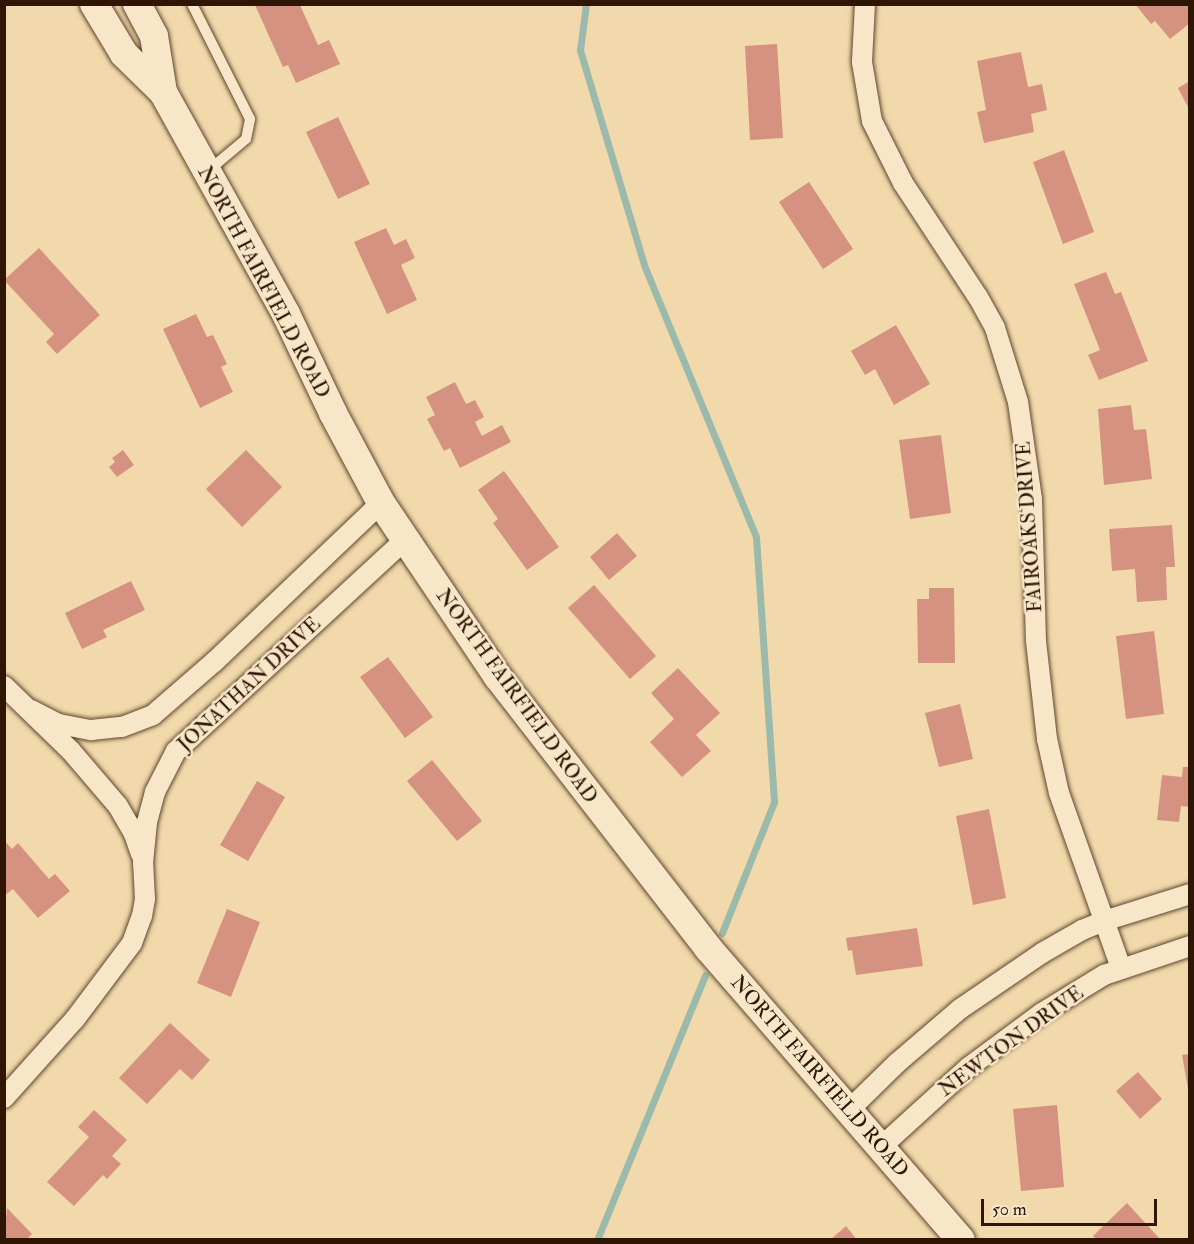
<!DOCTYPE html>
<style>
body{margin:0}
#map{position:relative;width:1194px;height:1244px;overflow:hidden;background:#f2d9ab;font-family:"IM FELL Double Pica",serif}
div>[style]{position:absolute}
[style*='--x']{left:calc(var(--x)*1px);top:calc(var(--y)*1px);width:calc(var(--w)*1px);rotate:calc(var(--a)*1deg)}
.stream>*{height:7px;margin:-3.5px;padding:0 3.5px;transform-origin:3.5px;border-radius:3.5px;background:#9bbaac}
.building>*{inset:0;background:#d59280}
.roads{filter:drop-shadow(0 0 2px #60462e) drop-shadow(0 0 2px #60462e)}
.lane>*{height:10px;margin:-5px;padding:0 5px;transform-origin:5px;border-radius:5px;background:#f7e6c8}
.street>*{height:20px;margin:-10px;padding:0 10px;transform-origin:10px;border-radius:10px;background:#f7e6c8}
.secondary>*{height:28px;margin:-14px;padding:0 14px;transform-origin:14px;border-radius:14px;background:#f7e6c8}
span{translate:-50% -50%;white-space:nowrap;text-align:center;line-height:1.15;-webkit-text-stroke:5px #f7e6c8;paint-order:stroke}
.street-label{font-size:20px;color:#2f1504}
.frame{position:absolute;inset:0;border:6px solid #2f1504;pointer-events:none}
.scale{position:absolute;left:981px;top:1199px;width:176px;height:27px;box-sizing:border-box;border:3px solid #2f1504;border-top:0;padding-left:8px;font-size:18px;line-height:21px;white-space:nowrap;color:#2f1504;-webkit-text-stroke:4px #f7e6c8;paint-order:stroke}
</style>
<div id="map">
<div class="stream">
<i style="--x:586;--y:4;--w:46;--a:97.4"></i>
<i style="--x:580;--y:50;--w:224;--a:73.4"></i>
<i style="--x:644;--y:265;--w:294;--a:67.6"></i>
<i style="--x:756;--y:537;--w:266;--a:86.1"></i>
<i style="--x:774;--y:802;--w:141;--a:111.7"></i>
<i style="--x:597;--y:1240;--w:286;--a:-67.8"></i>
</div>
<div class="building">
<i style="clip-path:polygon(1135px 4px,1190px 4px,1190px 23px,1170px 39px,1155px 21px,1151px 24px)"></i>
<i style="clip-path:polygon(255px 5px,300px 5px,318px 45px,329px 40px,340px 64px,296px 83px,288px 65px,283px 67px)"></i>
<i style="clip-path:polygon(777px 44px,783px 138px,750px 140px,745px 46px)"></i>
<i style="clip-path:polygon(1021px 52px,1028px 87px,1042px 84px,1047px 110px,1031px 114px,1034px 132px,984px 143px,977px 112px,986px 110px,977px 61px)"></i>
<i style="clip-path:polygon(1190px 81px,1190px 111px,1178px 88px)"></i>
<i style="clip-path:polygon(338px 117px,370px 184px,338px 199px,306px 132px)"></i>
<i style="clip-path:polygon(1064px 150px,1094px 232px,1063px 244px,1033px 162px)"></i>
<i style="clip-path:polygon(809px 182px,853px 249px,823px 269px,779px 202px)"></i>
<i style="clip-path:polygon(386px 228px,394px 245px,406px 239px,415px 258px,401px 265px,417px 300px,387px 314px,354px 242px)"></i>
<i style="clip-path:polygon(39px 248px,100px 315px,57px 354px,46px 342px,54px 334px,4px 280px)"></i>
<i style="clip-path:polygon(1106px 272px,1115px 294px,1121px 292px,1148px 361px,1099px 380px,1088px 355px,1100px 350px,1074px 284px)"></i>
<i style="clip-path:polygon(196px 314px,207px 337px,213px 335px,227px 364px,221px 367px,233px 392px,200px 408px,163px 329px)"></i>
<i style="clip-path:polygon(896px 325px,930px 384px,894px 405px,875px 369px,865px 375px,851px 351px)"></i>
<i style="clip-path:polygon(455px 382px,466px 404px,475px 400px,484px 417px,475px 422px,482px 436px,502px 425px,511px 442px,460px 468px,450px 448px,444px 451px,427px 419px,435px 415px,426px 397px)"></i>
<i style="clip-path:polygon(1131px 405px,1134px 430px,1146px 429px,1152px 479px,1104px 485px,1098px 409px)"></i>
<i style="clip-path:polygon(941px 435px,951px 513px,910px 519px,899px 440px)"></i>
<i style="clip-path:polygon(123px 450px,134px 465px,117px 477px,109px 467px,115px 462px,112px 458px)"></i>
<i style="clip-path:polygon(246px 450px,282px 487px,242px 527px,206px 489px)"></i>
<i style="clip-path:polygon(504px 471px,559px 547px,527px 570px,493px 523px,498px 519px,478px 490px)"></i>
<i style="clip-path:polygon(1172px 525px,1175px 567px,1166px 567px,1167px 600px,1137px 602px,1135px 569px,1112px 571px,1109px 529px)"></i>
<i style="clip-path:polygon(617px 533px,637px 556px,609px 580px,590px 557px)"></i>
<i style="clip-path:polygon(131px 581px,145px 610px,103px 630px,107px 637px,82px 649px,65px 613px)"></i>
<i style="clip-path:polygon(594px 585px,656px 656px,630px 679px,568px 608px)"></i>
<i style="clip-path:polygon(929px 588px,954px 588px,955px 663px,918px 663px,917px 599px,929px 599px)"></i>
<i style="clip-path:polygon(1154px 631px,1164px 714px,1126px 719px,1116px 636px)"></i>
<i style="clip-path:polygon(388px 657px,433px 717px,405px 738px,360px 677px)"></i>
<i style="clip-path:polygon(678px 668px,720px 713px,696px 735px,711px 751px,682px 777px,650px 742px,674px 719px,651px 693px)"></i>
<i style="clip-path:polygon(960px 704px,973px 759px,939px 767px,925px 713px)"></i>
<i style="clip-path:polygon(432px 760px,482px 821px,457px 841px,407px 781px)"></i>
<i style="clip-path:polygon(1183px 767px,1190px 767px,1190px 807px,1181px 806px,1179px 822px,1157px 820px,1162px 775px,1182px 777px)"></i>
<i style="clip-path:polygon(257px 781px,285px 797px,248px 861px,220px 845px)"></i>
<i style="clip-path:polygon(989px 809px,1006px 898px,973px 905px,956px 816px)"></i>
<i style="clip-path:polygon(4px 840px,12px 849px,18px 843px,49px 879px,55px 874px,70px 891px,38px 918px,13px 889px,4px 896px)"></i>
<i style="clip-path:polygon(227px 909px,260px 922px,231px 997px,197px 983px)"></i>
<i style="clip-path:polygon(917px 928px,923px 966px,856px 975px,852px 950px,848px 951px,846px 938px)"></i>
<i style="clip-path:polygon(170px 1023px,210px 1060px,192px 1080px,180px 1069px,147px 1104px,119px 1078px)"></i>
<i style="clip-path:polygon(1190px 1054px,1190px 1089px,1188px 1089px,1182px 1055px)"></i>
<i style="clip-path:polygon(1138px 1072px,1162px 1099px,1140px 1119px,1116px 1091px)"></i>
<i style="clip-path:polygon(1057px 1105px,1064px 1187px,1021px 1191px,1013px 1109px)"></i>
<i style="clip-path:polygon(94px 1110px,127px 1140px,112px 1156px,121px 1164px,107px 1179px,103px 1175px,74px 1206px,47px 1182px,89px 1137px,78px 1127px)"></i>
<i style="clip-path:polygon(1127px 1203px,1161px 1240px,1097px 1240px,1093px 1236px)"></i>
<i style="clip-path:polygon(7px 1208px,32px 1234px,26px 1240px,4px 1240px)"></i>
<i style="clip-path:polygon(846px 1226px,857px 1240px,830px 1240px)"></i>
</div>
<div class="roads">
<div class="lane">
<i style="--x:192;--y:4;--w:129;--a:63.2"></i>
<i style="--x:250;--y:119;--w:20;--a:101"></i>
<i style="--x:246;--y:139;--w:48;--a:140"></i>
</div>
<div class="street">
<i style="--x:865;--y:4;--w:58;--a:93"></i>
<i style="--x:862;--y:62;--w:60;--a:80.4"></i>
<i style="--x:872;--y:121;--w:69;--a:63.4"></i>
<i style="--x:903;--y:183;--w:136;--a:56.7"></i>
<i style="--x:978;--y:297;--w:35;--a:61"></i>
<i style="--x:995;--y:328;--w:77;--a:72.7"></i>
<i style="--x:1018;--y:402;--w:98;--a:81.8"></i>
<i style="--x:1032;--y:499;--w:142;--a:88.4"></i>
<i style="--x:1036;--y:641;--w:99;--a:83.6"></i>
<i style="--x:1047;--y:739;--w:55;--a:77.5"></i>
<i style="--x:1059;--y:793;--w:186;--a:70.5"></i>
<i style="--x:4;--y:686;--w:93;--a:44.1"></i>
<i style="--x:71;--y:751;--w:72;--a:49.5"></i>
<i style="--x:118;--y:806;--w:32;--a:60"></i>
<i style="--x:134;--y:834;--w:21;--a:71"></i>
<i style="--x:31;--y:710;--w:31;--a:27"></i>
<i style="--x:59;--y:724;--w:33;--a:11"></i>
<i style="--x:91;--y:730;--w:31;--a:-6"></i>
<i style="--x:122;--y:727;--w:33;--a:-21"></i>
<i style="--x:153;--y:715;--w:81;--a:-41"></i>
<i style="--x:214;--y:662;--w:231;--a:-43.6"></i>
<i style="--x:4;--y:1098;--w:106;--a:-48.1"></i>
<i style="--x:75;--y:1019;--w:95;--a:-53.1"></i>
<i style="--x:132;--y:943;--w:29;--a:-70"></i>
<i style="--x:142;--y:916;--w:17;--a:-80"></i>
<i style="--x:145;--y:899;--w:36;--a:-93"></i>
<i style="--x:143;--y:863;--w:41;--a:-84.4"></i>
<i style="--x:147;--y:822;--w:31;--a:-75"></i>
<i style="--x:155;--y:792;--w:46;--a:-62.9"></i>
<i style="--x:176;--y:751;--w:311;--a:-42.7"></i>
<i style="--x:849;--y:1110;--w:67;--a:-44.4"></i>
<i style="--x:897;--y:1063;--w:83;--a:-40.6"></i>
<i style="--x:960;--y:1009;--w:99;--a:-34.3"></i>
<i style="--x:1042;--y:953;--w:46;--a:-29.9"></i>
<i style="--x:1082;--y:930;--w:24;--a:-22"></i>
<i style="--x:1104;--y:921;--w:90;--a:-17.4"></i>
<i style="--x:881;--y:1147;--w:119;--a:-42.3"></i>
<i style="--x:969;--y:1067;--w:91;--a:-36.5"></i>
<i style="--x:1042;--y:1013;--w:73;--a:-31.5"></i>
<i style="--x:1104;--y:975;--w:91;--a:-18.6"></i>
</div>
<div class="secondary">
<i style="--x:94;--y:4;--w:58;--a:59"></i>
<i style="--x:124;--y:54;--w:54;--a:44.3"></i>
<i style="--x:163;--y:92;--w:254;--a:61"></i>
<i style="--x:286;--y:314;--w:110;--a:64.6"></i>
<i style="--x:333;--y:413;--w:102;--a:61.9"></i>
<i style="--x:381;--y:503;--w:210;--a:56.1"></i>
<i style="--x:498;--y:677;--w:343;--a:52.2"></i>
<i style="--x:708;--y:948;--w:386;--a:49.1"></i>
<i style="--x:137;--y:4;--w:36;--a:62"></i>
<i style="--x:154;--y:36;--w:57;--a:80.9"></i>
</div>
</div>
<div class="street-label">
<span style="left:264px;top:282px;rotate:62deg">NORTH FAIRFIELD ROAD</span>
<span style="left:1029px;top:527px;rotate:-94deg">FAIROAKS DRIVE</span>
<span style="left:249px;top:684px;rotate:-43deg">JONATHAN DRIVE</span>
<span style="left:517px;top:696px;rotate:54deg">NORTH FAIRFIELD ROAD</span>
<span style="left:1011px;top:1041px;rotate:-36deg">NEWTON DRIVE</span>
<span style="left:820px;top:1076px;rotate:49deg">NORTH FAIRFIELD ROAD</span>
</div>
<div class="frame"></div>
<div class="scale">50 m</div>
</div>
